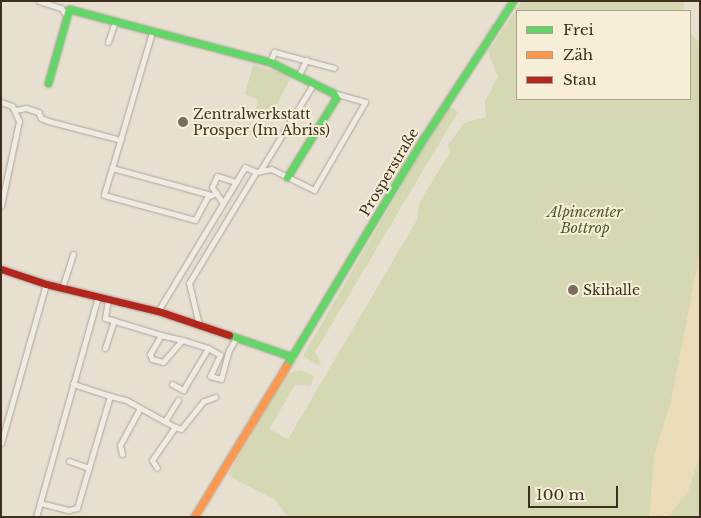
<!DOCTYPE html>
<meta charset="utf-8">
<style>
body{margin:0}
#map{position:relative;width:701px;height:518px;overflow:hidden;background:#e7e0d1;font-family:"Libre Baskerville",serif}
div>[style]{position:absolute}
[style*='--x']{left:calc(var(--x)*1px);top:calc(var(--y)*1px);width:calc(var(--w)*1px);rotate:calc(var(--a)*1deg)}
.green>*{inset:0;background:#d6d7b3}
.sand>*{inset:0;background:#eadcb9}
.roads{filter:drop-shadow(0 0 1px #ada599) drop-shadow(0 0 1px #ada599)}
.street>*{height:5px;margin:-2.5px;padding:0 2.5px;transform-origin:2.5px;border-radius:2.5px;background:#efebe3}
.fast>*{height:7px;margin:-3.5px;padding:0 3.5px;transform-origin:3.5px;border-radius:3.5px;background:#63d668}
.slow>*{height:7px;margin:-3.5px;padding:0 3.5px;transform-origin:3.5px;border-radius:3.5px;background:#ff974d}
.jam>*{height:7px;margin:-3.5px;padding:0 3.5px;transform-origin:3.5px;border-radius:3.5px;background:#b3261e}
.dots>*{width:14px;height:14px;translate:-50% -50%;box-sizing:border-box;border:2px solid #f7eed8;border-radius:50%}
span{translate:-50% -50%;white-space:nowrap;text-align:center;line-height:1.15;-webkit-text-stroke:4px #f7eed8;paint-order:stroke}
.poi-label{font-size:14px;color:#3d2e20}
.left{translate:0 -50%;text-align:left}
.street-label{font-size:14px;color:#3d2e20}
.park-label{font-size:14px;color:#4d5a26;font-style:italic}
.frame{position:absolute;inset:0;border:2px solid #3d2e20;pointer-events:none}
.legend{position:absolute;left:516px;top:10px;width:175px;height:90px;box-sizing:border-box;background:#f7eed8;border:1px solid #ada18e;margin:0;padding:6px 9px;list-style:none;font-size:15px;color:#3d2e20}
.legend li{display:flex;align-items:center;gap:10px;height:25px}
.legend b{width:25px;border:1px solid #ada18e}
.scale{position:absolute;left:528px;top:486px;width:90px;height:22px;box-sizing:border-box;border:2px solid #3d2e20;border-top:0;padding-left:6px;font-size:15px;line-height:18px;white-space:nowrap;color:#3d2e20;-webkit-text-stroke:4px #f7eed8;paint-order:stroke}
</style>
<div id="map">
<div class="green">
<i style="clip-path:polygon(522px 1px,685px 1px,683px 11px,517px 11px,517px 99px,690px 99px,690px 32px,700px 43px,700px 253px,671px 402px,655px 453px,649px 517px,288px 517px,275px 500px,231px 477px,229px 473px,275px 390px,287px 374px,300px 370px,314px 376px,311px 386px,295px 385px,269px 429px,288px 439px,417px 220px,419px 203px,450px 153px,448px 145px,464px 123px,486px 117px,485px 101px,498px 77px,488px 52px)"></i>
<i style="clip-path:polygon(253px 65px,292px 76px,270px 117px,255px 114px,258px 100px,245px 94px)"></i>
<i style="clip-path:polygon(448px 106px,458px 112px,315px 352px,321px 363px,319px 366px,303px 356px)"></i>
<i style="clip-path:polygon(700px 454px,700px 517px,668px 517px,688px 491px)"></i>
</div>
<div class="sand">
<i style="clip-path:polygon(700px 253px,700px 454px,688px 491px,668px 517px,649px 517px,655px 453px,671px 402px)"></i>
</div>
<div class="roads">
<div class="street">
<i style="--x:39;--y:1;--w:23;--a:18"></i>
<i style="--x:61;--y:8;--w:10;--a:53"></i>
<i style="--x:108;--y:42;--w:21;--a:-71"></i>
<i style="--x:270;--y:62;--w:11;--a:-68"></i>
<i style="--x:274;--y:52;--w:62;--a:14.9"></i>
<i style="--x:299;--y:75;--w:17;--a:-65"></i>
<i style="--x:1;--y:102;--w:12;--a:20"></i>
<i style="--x:12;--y:106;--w:17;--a:65"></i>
<i style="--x:19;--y:121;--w:87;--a:102"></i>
<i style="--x:15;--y:110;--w:11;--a:-10"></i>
<i style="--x:26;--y:108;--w:13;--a:18"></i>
<i style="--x:38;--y:112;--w:7;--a:63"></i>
<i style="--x:41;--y:118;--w:8;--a:23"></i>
<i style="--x:48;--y:121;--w:75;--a:14.6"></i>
<i style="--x:112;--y:168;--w:142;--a:-73.6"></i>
<i style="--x:260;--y:171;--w:103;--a:-58.5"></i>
<i style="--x:211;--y:195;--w:103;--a:-164.7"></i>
<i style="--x:112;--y:168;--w:28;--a:107"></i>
<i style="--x:104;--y:195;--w:94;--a:15.4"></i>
<i style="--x:195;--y:220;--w:26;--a:-62"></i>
<i style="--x:207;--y:197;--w:10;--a:-24"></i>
<i style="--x:223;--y:203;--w:19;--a:-125"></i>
<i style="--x:212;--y:187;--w:12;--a:-66"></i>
<i style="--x:217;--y:176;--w:20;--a:18"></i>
<i style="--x:62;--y:288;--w:36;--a:-72"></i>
<i style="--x:108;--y:299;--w:19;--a:99"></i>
<i style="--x:105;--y:318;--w:59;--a:16.9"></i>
<i style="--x:158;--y:311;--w:168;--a:-58.9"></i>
<i style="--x:245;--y:167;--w:12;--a:24"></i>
<i style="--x:256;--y:172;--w:15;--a:-11"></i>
<i style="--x:271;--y:169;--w:48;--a:26"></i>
<i style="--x:314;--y:190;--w:102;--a:-59.9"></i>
<i style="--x:365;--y:102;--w:33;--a:-164"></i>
<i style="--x:199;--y:325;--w:43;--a:-103.4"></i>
<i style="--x:189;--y:283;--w:130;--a:-58.9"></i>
<i style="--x:182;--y:340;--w:22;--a:-167"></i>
<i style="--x:161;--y:335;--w:22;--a:120"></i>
<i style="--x:150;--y:354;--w:5;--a:68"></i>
<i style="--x:152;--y:359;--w:11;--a:15"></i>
<i style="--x:163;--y:362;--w:29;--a:-49"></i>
<i style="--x:182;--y:340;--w:27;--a:17"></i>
<i style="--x:105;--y:348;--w:29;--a:-72"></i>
<i style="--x:172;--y:384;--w:13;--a:29"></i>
<i style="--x:183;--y:390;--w:49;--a:-59.2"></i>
<i style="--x:208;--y:348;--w:14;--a:30"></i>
<i style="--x:220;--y:355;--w:23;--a:115"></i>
<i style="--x:210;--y:376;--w:11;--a:15"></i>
<i style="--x:221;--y:379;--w:30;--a:-75"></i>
<i style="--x:229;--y:350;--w:14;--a:-60"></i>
<i style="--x:110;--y:396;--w:16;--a:14"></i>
<i style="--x:126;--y:400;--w:56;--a:28.9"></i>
<i style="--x:175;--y:427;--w:40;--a:124.9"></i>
<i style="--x:152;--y:460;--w:9;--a:58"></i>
<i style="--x:165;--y:421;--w:25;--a:-58"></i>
<i style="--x:175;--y:427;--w:6;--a:18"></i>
<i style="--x:181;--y:429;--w:36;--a:-51"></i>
<i style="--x:204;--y:401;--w:12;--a:-20"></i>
<i style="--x:1;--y:443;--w:165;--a:-74.2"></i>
<i style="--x:122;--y:454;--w:9;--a:-103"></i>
<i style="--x:120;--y:445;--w:42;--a:-61.6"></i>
<i style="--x:69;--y:461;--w:21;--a:19"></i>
<i style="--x:40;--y:503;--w:30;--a:14"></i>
<i style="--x:69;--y:510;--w:8;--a:-14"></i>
<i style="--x:77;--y:508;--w:117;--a:-73.6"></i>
<i style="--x:110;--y:396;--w:39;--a:-162"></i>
<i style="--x:36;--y:517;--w:229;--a:-74.3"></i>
</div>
<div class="fast">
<i style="--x:48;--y:83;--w:77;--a:-74.2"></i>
<i style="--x:69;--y:9;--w:208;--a:14.8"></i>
<i style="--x:270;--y:62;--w:70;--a:26.2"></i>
<i style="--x:333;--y:93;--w:6;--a:59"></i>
<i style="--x:336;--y:98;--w:93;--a:121.8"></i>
<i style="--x:229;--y:335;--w:65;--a:19"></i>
<i style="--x:286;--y:366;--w:269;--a:-58.9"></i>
<i style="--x:425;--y:136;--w:161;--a:-56.9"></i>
</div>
<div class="slow">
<i style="--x:194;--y:517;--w:177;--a:-58.6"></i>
</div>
<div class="jam">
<i style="--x:1;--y:269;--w:47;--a:18.4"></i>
<i style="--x:46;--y:284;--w:115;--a:13.6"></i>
<i style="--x:158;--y:311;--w:75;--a:18.7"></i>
</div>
</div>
<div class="dots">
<i style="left:183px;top:122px;background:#786c5e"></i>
<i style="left:573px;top:290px;background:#786c5e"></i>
</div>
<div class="poi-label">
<span class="left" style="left:193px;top:122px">Zentralwerkstatt<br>Prosper (Im Abriss)</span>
<span class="left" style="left:583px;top:290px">Skihalle</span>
</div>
<div class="street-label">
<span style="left:389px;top:172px;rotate:-59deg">Prosperstraße</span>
</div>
<div class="park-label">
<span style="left:585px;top:220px">Alpincenter<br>Bottrop</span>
</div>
<div class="frame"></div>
<ul class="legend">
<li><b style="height:6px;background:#63d668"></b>Frei</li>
<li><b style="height:6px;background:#ff974d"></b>Zäh</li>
<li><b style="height:6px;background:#b3261e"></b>Stau</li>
</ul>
<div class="scale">100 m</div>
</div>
